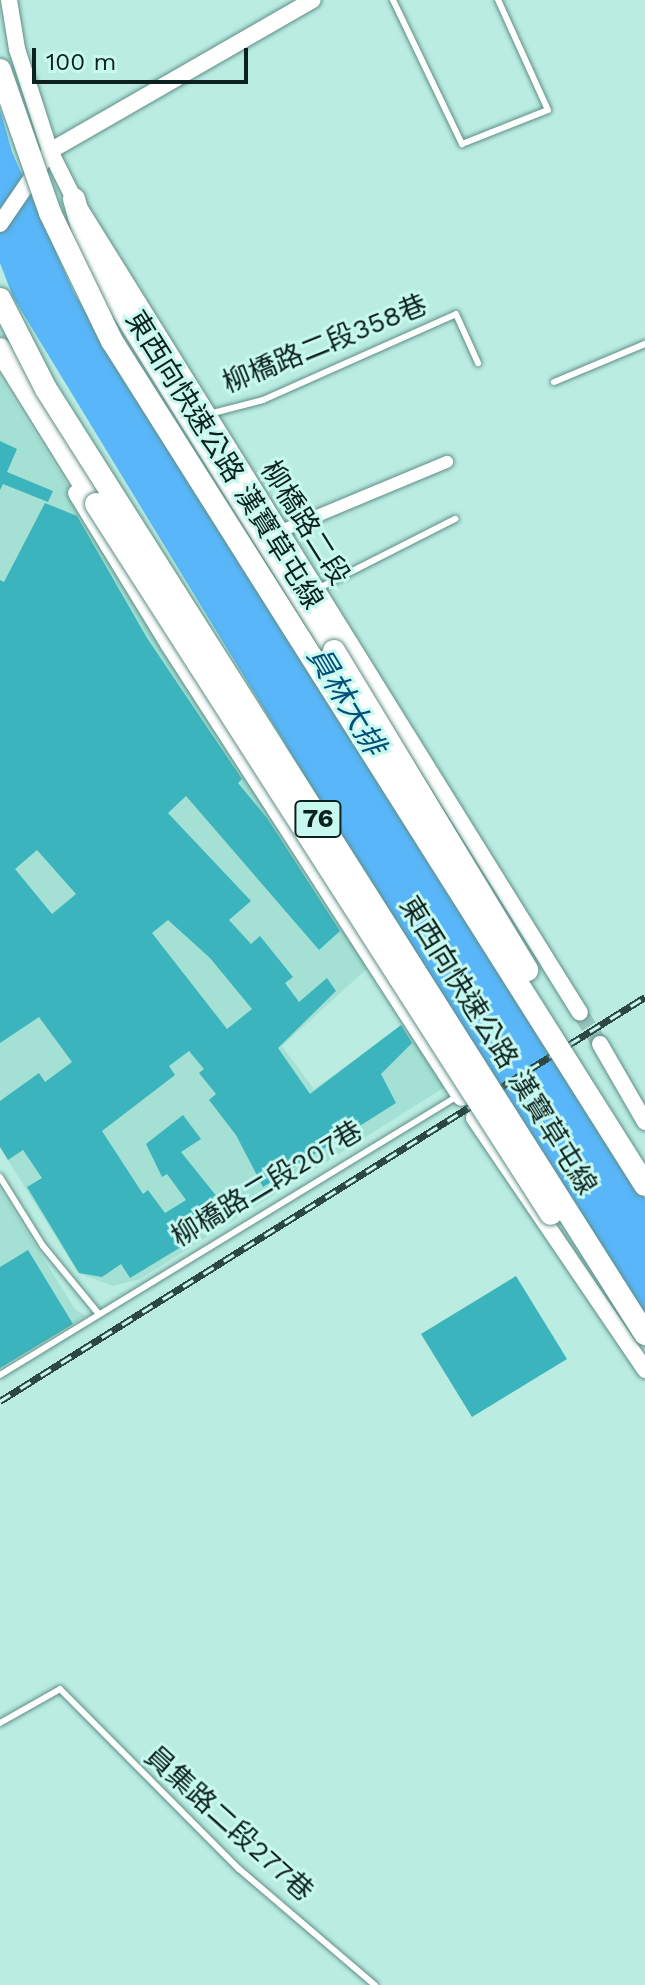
<!DOCTYPE html>
<meta charset="utf-8">
<style>
body{margin:0}
#map{position:relative;width:645px;height:1985px;overflow:hidden;background:#baece2;font-family:"Work Sans","Noto Sans TC",sans-serif}
div>[style]{position:absolute}
[style*='--x']{left:calc(var(--x)*1px);top:calc(var(--y)*1px);width:calc(var(--w)*1px);rotate:calc(var(--a)*1deg)}
.built>*{inset:0;background:#a5e0d5}
.water>*{inset:0;background:#59b6f8}
.building>*{inset:0;background:#3cb4bd}
.secondary-tunnel>*{height:16px;margin-top:-8px;transform-origin:0;background:repeating-linear-gradient(90deg,#97c3bb 0 16px,transparent 0 24px)}
.roads{filter:drop-shadow(0 0 2px #5f8e86) drop-shadow(0 0 2px #5f8e86)}
.lane>*{height:6px;margin:-3px;padding:0 3px;transform-origin:3px;border-radius:3px;background:#fff}
.street>*{height:12px;margin:-6px;padding:0 6px;transform-origin:6px;border-radius:6px;background:#fff}
.secondary>*{height:16px;margin:-8px;padding:0 8px;transform-origin:8px;border-radius:8px;background:#fff}
.highway>*{height:22px;margin:-11px;padding:0 11px;transform-origin:11px;border-radius:11px;background:#fff}
.rail>*{height:7px;margin-top:-3.5px;transform-origin:0;background:repeating-linear-gradient(90deg,#c7f9f0 0 12px,#2d4742 0 24px);box-sizing:border-box;border-block:2px solid #2d4742}
.bridges{filter:drop-shadow(0 0 2px #5f8e86) drop-shadow(0 0 2px #5f8e86)}
.highway-bridge>*{height:22px;margin:-11px;padding:0 11px;transform-origin:11px;border-radius:11px;background:#fff}
span{translate:-50% -50%;white-space:nowrap;text-align:center;line-height:1.15;-webkit-text-stroke:6px #c7f9f0;paint-order:stroke}
.shield-label span{padding:2px 6px;background:#c7f9f0;border:2px solid;border-radius:6px;-webkit-text-stroke-width:0}
.shield-label{font-size:26px;color:#0d211e;font-weight:700}
.street-label{font-size:28px;color:#0d211e}
.water-label{font-size:30px;color:#04507a;font-style:italic}
.scale{position:absolute;left:32px;top:48px;width:216px;height:36px;box-sizing:border-box;border:4px solid #0d211e;border-top:0;padding-left:10px;font-size:24px;line-height:28px;white-space:nowrap;color:#0d211e;-webkit-text-stroke:6px #c7f9f0;paint-order:stroke}
</style>
<div id="map">
<div class="built">
<i style="clip-path:polygon(0 378px,370px 966px,282px 1046px,314px 1089px,405px 1023px,445px 1087px,140px 1279px,113px 1286px,78px 1273px,0 1147px)"></i>
<i style="clip-path:polygon(0 1189px,75px 1309px,85px 1316px,0 1369px)"></i>
</div>
<div class="water">
<i style="clip-path:polygon(0 110px,12px 152px,74px 293px,645px 1199px,645px 1315px,351px 852px,13px 297px,0 263px)"></i>
</div>
<div class="building">
<i style="clip-path:polygon(0 441px,17px 449px,7px 472px,53px 491px,48px 502px,3px 484px,0 490px)"></i>
<i style="clip-path:polygon(evenodd,45px 503px,77px 516px,147px 638px,242px 779px,238px 783px,267px 818px,340px 931px,319px 950px,186px 796px,168px 813px,251px 901px,229px 920px,251px 944px,260px 936px,293px 977px,285px 983px,299px 1002px,327px 978px,336px 991px,278px 1048px,310px 1094px,401px 1025px,412px 1043px,381px 1074px,396px 1103px,263px 1187px,236px 1135px,209px 1100px,216px 1094px,199px 1073px,204px 1069px,189px 1051px,169px 1066px,175px 1075px,102px 1131px,143px 1194px,148px 1190px,165px 1213px,186px 1200px,167px 1174px,162px 1177px,146px 1144px,183px 1115px,201px 1139px,181px 1152px,218px 1198px,210px 1204px,217px 1217px,182px 1239px,186px 1244px,130px 1278px,121px 1264px,102px 1277px,79px 1273px,27px 1187px,42px 1178px,23px 1150px,8px 1160px,0 1147px,0 1101px,39px 1073px,45px 1082px,72px 1062px,39px 1017px,0 1043px,0 580px,4px 582px,45px 503px,37px 850px,76px 894px,52px 914px,15px 869px,37px 850px,45px 503px,168px 920px,210px 958px,252px 1009px,227px 1029px,152px 933px,168px 920px)"></i>
<i style="clip-path:polygon(28px 1250px,73px 1324px,0 1368px,0 1267px)"></i>
<i style="clip-path:polygon(516px 1276px,567px 1359px,472px 1417px,421px 1334px)"></i>
</div>
<div class="secondary-tunnel">
<i style="--x:580;--y:1013;--w:37;--a:57"></i>
</div>
<div class="roads">
<div class="lane">
<i style="--x:393;--y:0;--w:160;--a:64.4"></i>
<i style="--x:462;--y:144;--w:92;--a:-21.6"></i>
<i style="--x:548;--y:110;--w:121;--a:-114.4"></i>
<i style="--x:554;--y:382;--w:99;--a:-22.7"></i>
<i style="--x:209;--y:414;--w:56;--a:-14.5"></i>
<i style="--x:263;--y:400;--w:211;--a:-24"></i>
<i style="--x:456;--y:314;--w:54;--a:65.8"></i>
<i style="--x:319;--y:588;--w:153;--a:-26.9"></i>
<i style="--x:0;--y:1177;--w:81;--a:58.1"></i>
<i style="--x:43;--y:1246;--w:87;--a:50.6"></i>
<i style="--x:0;--y:1375;--w:534;--a:-31.37"></i>
<i style="--x:0;--y:1723;--w:69;--a:-29.5"></i>
<i style="--x:60;--y:1689;--w:254;--a:45.2"></i>
<i style="--x:239;--y:1869;--w:179;--a:40.5"></i>
</div>
<div class="street">
<i style="--x:281;--y:531;--w:180;--a:-22.6"></i>
</div>
<div class="secondary">
<i style="--x:9;--y:0;--w:50;--a:80.7"></i>
<i style="--x:17;--y:49;--w:107;--a:72.1"></i>
<i style="--x:50;--y:151;--w:54;--a:63.4"></i>
<i style="--x:74;--y:199;--w:958;--a:58.13"></i>
<i style="--x:0;--y:224;--w:88;--a:-55.6"></i>
<i style="--x:50;--y:151;--w:303;--a:-29.9"></i>
<i style="--x:76;--y:493;--w:177;--a:58.6"></i>
<i style="--x:168;--y:644;--w:540;--a:57.16"></i>
<i style="--x:600;--y:1044;--w:90;--a:60"></i>
<i style="--x:474;--y:1118;--w:305;--a:55.8"></i>
</div>
<div class="highway">
<i style="--x:74;--y:199;--w:63;--a:74.4"></i>
<i style="--x:91;--y:260;--w:460;--a:58.1"></i>
<i style="--x:0;--y:349;--w:182;--a:58.2"></i>
</div>
</div>
<div class="rail">
<i style="--x:0;--y:1401;--w:761;--a:-32.06"></i>
</div>
<div class="bridges">
<div class="highway-bridge">
<i style="--x:0;--y:70;--w:151;--a:70.7"></i>
<i style="--x:50;--y:213;--w:142;--a:64.2"></i>
<i style="--x:112;--y:341;--w:998;--a:57.73"></i>
<i style="--x:0;--y:299;--w:101;--a:62.9"></i>
<i style="--x:46;--y:389;--w:1119;--a:57.63"></i>
<i style="--x:96;--y:504;--w:843;--a:57.35"></i>
<i style="--x:334;--y:651;--w:373;--a:58.8"></i>
</div>
</div>
<div class="shield-label">
<span style="left:318px;top:819px">76</span>
</div>
<div class="street-label">
<span style="left:325px;top:344px;rotate:-22deg">柳橋路二段358巷</span>
<span style="left:224px;top:460px;rotate:58deg">東西向快速公路 漢寶草屯線</span>
<span style="left:305px;top:523px;rotate:58deg">柳橋路二段</span>
<span style="left:498px;top:1046px;rotate:58deg">東西向快速公路 漢寶草屯線</span>
<span style="left:267px;top:1184px;rotate:-31deg">柳橋路二段207巷</span>
<span style="left:229px;top:1824px;rotate:42deg">員集路二段277巷</span>
</div>
<div class="water-label">
<span style="left:346px;top:701px;rotate:59deg">員林大排</span>
</div>
<div class="scale">100 m</div>
</div>
